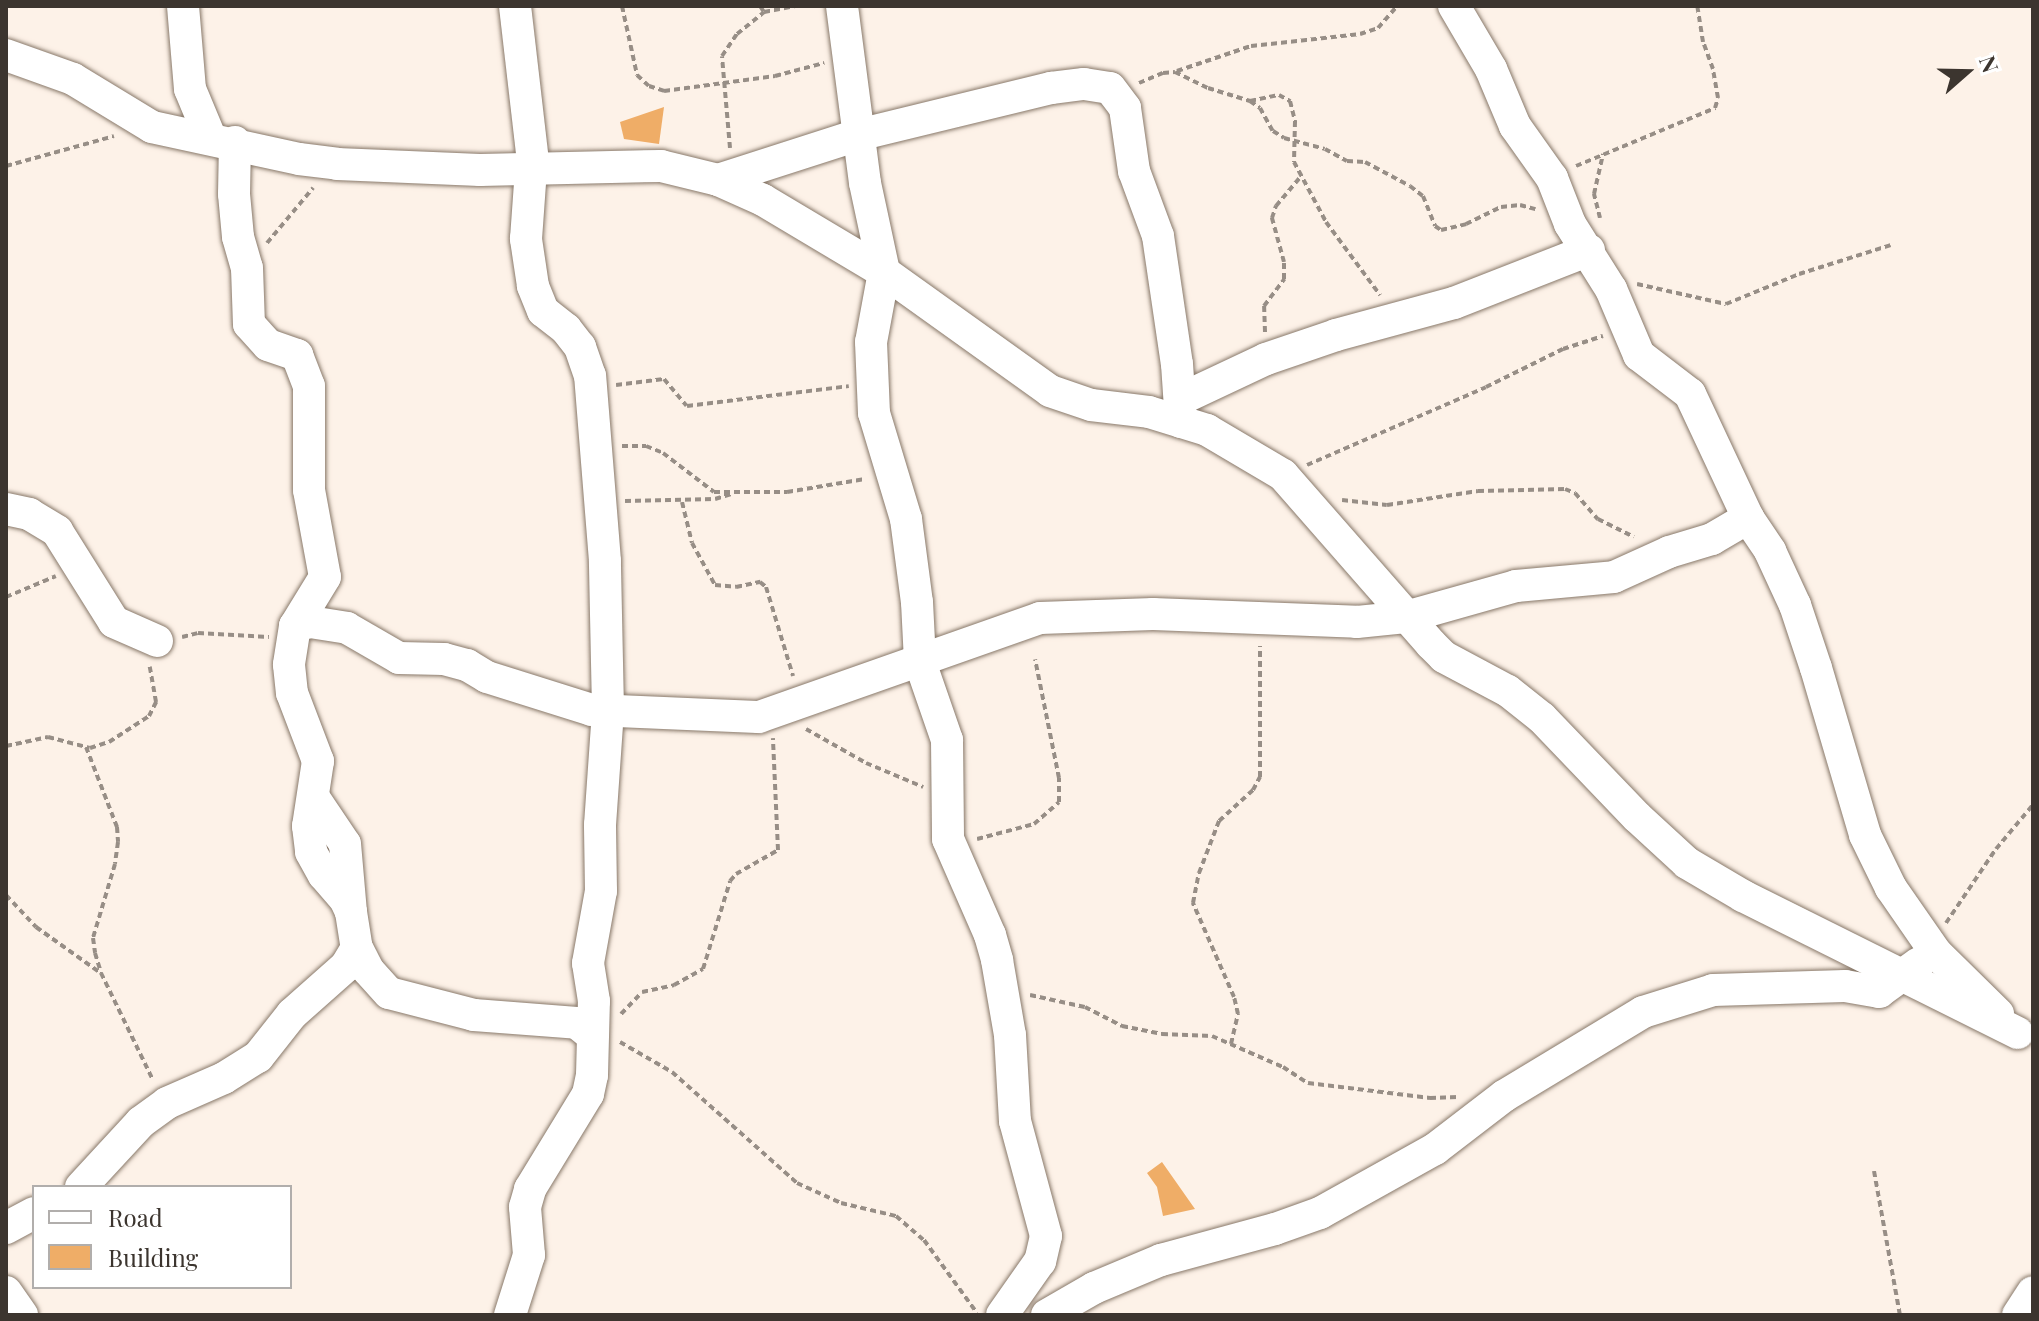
<!DOCTYPE html>
<style>
body{margin:0}
#map{position:relative;width:2039px;height:1321px;overflow:hidden;background:#fdf2e8;font-family:"Playfair Display",serif}
div>[style]{position:absolute}
[style*='--x']{left:calc(var(--x)*1px);top:calc(var(--y)*1px);width:calc(var(--w)*1px);rotate:calc(var(--a)*1deg)}
.building>*{inset:0;background:#efad67}
.path>*{height:4px;margin-top:-2px;transform-origin:0;background:repeating-linear-gradient(90deg,#978e86 0 6px,transparent 0 10px)}
.roads{filter:drop-shadow(0 0 2px #887869) drop-shadow(0 0 2px #887869)}
.minor>*{height:32px;margin:-16px;padding:0 16px;transform-origin:16px;border-radius:16px;background:#fff}
span{translate:-50% -50%;white-space:nowrap;text-align:center;line-height:1.15;-webkit-text-stroke:6px #fff;paint-order:stroke}
.frame{position:absolute;inset:0;border:8px solid #3c352f;pointer-events:none}
.legend{position:absolute;left:32px;top:1185px;width:260px;height:104px;box-sizing:border-box;background:#fff;border:2px solid #b1aeac;margin:0;padding:10px 14px;list-style:none;font-size:24px;color:#3c352f}
.legend li{display:flex;align-items:center;gap:16px;height:40px}
.legend b{width:40px;border:2px solid #b1aeac}
.north{position:absolute;left:1927px;top:32px;width:80px;height:80px;-webkit-text-stroke:6px #fff;paint-order:stroke;rotate:70deg;font-size:22px;font-weight:700;line-height:32px;text-align:center;color:#3c352f}
.north::after{content:'';display:block;margin:auto;width:28px;height:36px;background:#3c352f;clip-path:polygon(50% 0,100% 100%,50% 72%,0 100%)}
</style>
<div id="map">
<div class="building">
<i style="clip-path:polygon(664px 107px,659px 144px,624px 139px,620px 122px)"></i>
<i style="clip-path:polygon(1162px 1162px,1195px 1209px,1163px 1216px,1157px 1187px,1147px 1173px)"></i>
</div>
<div class="path">
<i style="--x:622;--y:6;--w:71;--a:77.7"></i>
<i style="--x:637;--y:75;--w:16;--a:43"></i>
<i style="--x:649;--y:86;--w:16;--a:18"></i>
<i style="--x:664;--y:91;--w:112;--a:-7.7"></i>
<i style="--x:775;--y:76;--w:51;--a:-14.9"></i>
<i style="--x:760;--y:6;--w:7;--a:56"></i>
<i style="--x:764;--y:12;--w:33;--a:-11"></i>
<i style="--x:1177;--y:71;--w:78;--a:-18.7"></i>
<i style="--x:1251;--y:46;--w:110;--a:-6.3"></i>
<i style="--x:1360;--y:34;--w:19;--a:-18"></i>
<i style="--x:1378;--y:28;--w:29;--a:-49"></i>
<i style="--x:1139;--y:83;--w:26;--a:-23"></i>
<i style="--x:1163;--y:73;--w:12;--a:-5"></i>
<i style="--x:1175;--y:72;--w:37;--a:26"></i>
<i style="--x:1208;--y:88;--w:44;--a:17.2"></i>
<i style="--x:1250;--y:101;--w:12;--a:35"></i>
<i style="--x:1260;--y:108;--w:26;--a:61"></i>
<i style="--x:1273;--y:131;--w:13;--a:32"></i>
<i style="--x:1284;--y:138;--w:42;--a:15"></i>
<i style="--x:1325;--y:149;--w:25;--a:29"></i>
<i style="--x:1347;--y:161;--w:18;--a:3"></i>
<i style="--x:1365;--y:162;--w:51;--a:28.1"></i>
<i style="--x:1410;--y:186;--w:16;--a:38"></i>
<i style="--x:1423;--y:196;--w:32;--a:68"></i>
<i style="--x:1435;--y:226;--w:7;--a:34"></i>
<i style="--x:1441;--y:230;--w:26;--a:-13"></i>
<i style="--x:1466;--y:224;--w:39;--a:-26"></i>
<i style="--x:1501;--y:207;--w:19;--a:-6"></i>
<i style="--x:1520;--y:205;--w:16;--a:15"></i>
<i style="--x:1250;--y:101;--w:30;--a:-12"></i>
<i style="--x:1279;--y:95;--w:13;--a:29"></i>
<i style="--x:1290;--y:101;--w:21;--a:76"></i>
<i style="--x:1295;--y:121;--w:41;--a:91.4"></i>
<i style="--x:1294;--y:162;--w:68;--a:61.9"></i>
<i style="--x:1326;--y:222;--w:91;--a:53.5"></i>
<i style="--x:730;--y:148;--w:92;--a:-95"></i>
<i style="--x:722;--y:56;--w:27;--a:-56"></i>
<i style="--x:737;--y:34;--w:35;--a:-39"></i>
<i style="--x:6;--y:166;--w:112;--a:-15.5"></i>
<i style="--x:1576;--y:166;--w:151;--a:-22.6"></i>
<i style="--x:1715;--y:108;--w:10;--a:-73"></i>
<i style="--x:1718;--y:98;--w:29;--a:-100"></i>
<i style="--x:1713;--y:69;--w:29;--a:-110"></i>
<i style="--x:1703;--y:42;--w:36;--a:-99"></i>
<i style="--x:1600;--y:218;--w:25;--a:-104"></i>
<i style="--x:1594;--y:194;--w:41;--a:-77.3"></i>
<i style="--x:267;--y:243;--w:72;--a:-50.1"></i>
<i style="--x:1637;--y:284;--w:91;--a:12.7"></i>
<i style="--x:1726;--y:304;--w:79;--a:-22.3"></i>
<i style="--x:1799;--y:274;--w:96;--a:-17.5"></i>
<i style="--x:1265;--y:332;--w:26;--a:-92"></i>
<i style="--x:1264;--y:306;--w:34;--a:-53"></i>
<i style="--x:1284;--y:279;--w:17;--a:-90"></i>
<i style="--x:1284;--y:262;--w:46;--a:-105.3"></i>
<i style="--x:1272;--y:218;--w:13;--a:-72"></i>
<i style="--x:1276;--y:206;--w:40;--a:-50"></i>
<i style="--x:616;--y:385;--w:48;--a:-7.1"></i>
<i style="--x:664;--y:379;--w:35;--a:50"></i>
<i style="--x:687;--y:406;--w:163;--a:-7"></i>
<i style="--x:622;--y:446;--w:24;--a:0"></i>
<i style="--x:646;--y:446;--w:18;--a:22"></i>
<i style="--x:663;--y:453;--w:64;--a:37.4"></i>
<i style="--x:714;--y:492;--w:73;--a:0"></i>
<i style="--x:787;--y:492;--w:79;--a:-9.5"></i>
<i style="--x:1307;--y:465;--w:195;--a:-23.5"></i>
<i style="--x:1486;--y:387;--w:86;--a:-26.3"></i>
<i style="--x:1563;--y:349;--w:42;--a:-18"></i>
<i style="--x:1342;--y:500;--w:45;--a:6.3"></i>
<i style="--x:1387;--y:505;--w:92;--a:-8.7"></i>
<i style="--x:1478;--y:491;--w:87;--a:-1.3"></i>
<i style="--x:1565;--y:489;--w:11;--a:22"></i>
<i style="--x:1575;--y:493;--w:35;--a:49"></i>
<i style="--x:1598;--y:519;--w:40;--a:26.6"></i>
<i style="--x:625;--y:501;--w:90;--a:-1.3"></i>
<i style="--x:715;--y:499;--w:17;--a:-17"></i>
<i style="--x:682;--y:502;--w:42;--a:76.3"></i>
<i style="--x:692;--y:543;--w:48;--a:61.3"></i>
<i style="--x:715;--y:585;--w:21;--a:5"></i>
<i style="--x:736;--y:587;--w:25;--a:-12"></i>
<i style="--x:760;--y:582;--w:8;--a:40"></i>
<i style="--x:766;--y:587;--w:93;--a:73.1"></i>
<i style="--x:6;--y:597;--w:54;--a:-22.8"></i>
<i style="--x:182;--y:637;--w:16;--a:-14"></i>
<i style="--x:198;--y:633;--w:71;--a:3.2"></i>
<i style="--x:806;--y:729;--w:69;--a:29.5"></i>
<i style="--x:866;--y:763;--w:62;--a:22.8"></i>
<i style="--x:6;--y:746;--w:43;--a:-12.1"></i>
<i style="--x:48;--y:737;--w:43;--a:14.7"></i>
<i style="--x:90;--y:748;--w:20;--a:-18"></i>
<i style="--x:109;--y:742;--w:48;--a:-33"></i>
<i style="--x:149;--y:716;--w:16;--a:-63"></i>
<i style="--x:156;--y:702;--w:36;--a:-100"></i>
<i style="--x:86;--y:747;--w:86;--a:68.8"></i>
<i style="--x:117;--y:827;--w:15;--a:86"></i>
<i style="--x:118;--y:842;--w:22;--a:98"></i>
<i style="--x:115;--y:864;--w:77;--a:106.6"></i>
<i style="--x:93;--y:938;--w:15;--a:82"></i>
<i style="--x:95;--y:953;--w:21;--a:73"></i>
<i style="--x:101;--y:973;--w:119;--a:64.1"></i>
<i style="--x:977;--y:839;--w:59;--a:-14.7"></i>
<i style="--x:1034;--y:824;--w:33;--a:-41"></i>
<i style="--x:1059;--y:802;--w:24;--a:-90"></i>
<i style="--x:1059;--y:778;--w:121;--a:-101.4"></i>
<i style="--x:6;--y:895;--w:44;--a:46.8"></i>
<i style="--x:36;--y:927;--w:77;--a:35.5"></i>
<i style="--x:1946;--y:923;--w:89;--a:-56"></i>
<i style="--x:1996;--y:849;--w:56;--a:-50.1"></i>
<i style="--x:1030;--y:995;--w:56;--a:12.3"></i>
<i style="--x:1085;--y:1007;--w:42;--a:27.2"></i>
<i style="--x:1122;--y:1026;--w:41;--a:11.3"></i>
<i style="--x:1162;--y:1034;--w:50;--a:2.3"></i>
<i style="--x:1212;--y:1036;--w:77;--a:23.6"></i>
<i style="--x:1283;--y:1067;--w:30;--a:33"></i>
<i style="--x:1308;--y:1083;--w:123;--a:7"></i>
<i style="--x:1430;--y:1098;--w:28;--a:-2"></i>
<i style="--x:621;--y:1014;--w:30;--a:-46"></i>
<i style="--x:642;--y:992;--w:33;--a:-12"></i>
<i style="--x:674;--y:985;--w:33;--a:-29"></i>
<i style="--x:703;--y:969;--w:92;--a:-72.9"></i>
<i style="--x:730;--y:881;--w:9;--a:-49"></i>
<i style="--x:736;--y:874;--w:48;--a:-29.7"></i>
<i style="--x:778;--y:850;--w:112;--a:-92.6"></i>
<i style="--x:620;--y:1042;--w:60;--a:30"></i>
<i style="--x:672;--y:1072;--w:167;--a:41.6"></i>
<i style="--x:797;--y:1183;--w:48;--a:24.4"></i>
<i style="--x:841;--y:1203;--w:57;--a:13.3"></i>
<i style="--x:896;--y:1216;--w:37;--a:41"></i>
<i style="--x:924;--y:1240;--w:90;--a:54"></i>
<i style="--x:1231;--y:1044;--w:31;--a:-77"></i>
<i style="--x:1238;--y:1014;--w:17;--a:-103"></i>
<i style="--x:1234;--y:997;--w:103;--a:-113.6"></i>
<i style="--x:1193;--y:903;--w:31;--a:-79"></i>
<i style="--x:1199;--y:873;--w:56;--a:-69"></i>
<i style="--x:1219;--y:821;--w:46;--a:-42.4"></i>
<i style="--x:1253;--y:790;--w:15;--a:-62"></i>
<i style="--x:1260;--y:777;--w:131;--a:-90"></i>
<i style="--x:1874;--y:1171;--w:146;--a:79.8"></i>
</div>
<div class="roads">
<div class="minor">
<i style="--x:183;--y:6;--w:83;--a:85.2"></i>
<i style="--x:190;--y:89;--w:52;--a:67.4"></i>
<i style="--x:515;--y:6;--w:164;--a:83.4"></i>
<i style="--x:842;--y:6;--w:178;--a:82.6"></i>
<i style="--x:865;--y:183;--w:91;--a:77.9"></i>
<i style="--x:884;--y:272;--w:71;--a:100.5"></i>
<i style="--x:871;--y:342;--w:71;--a:87.6"></i>
<i style="--x:874;--y:413;--w:111;--a:73.2"></i>
<i style="--x:906;--y:519;--w:84;--a:82.5"></i>
<i style="--x:917;--y:602;--w:60;--a:87.1"></i>
<i style="--x:920;--y:662;--w:83;--a:70.9"></i>
<i style="--x:947;--y:740;--w:99;--a:89.4"></i>
<i style="--x:948;--y:839;--w:105;--a:66.4"></i>
<i style="--x:990;--y:935;--w:26;--a:74"></i>
<i style="--x:997;--y:960;--w:76;--a:80.2"></i>
<i style="--x:1010;--y:1035;--w:86;--a:86.7"></i>
<i style="--x:1015;--y:1121;--w:119;--a:74.9"></i>
<i style="--x:1046;--y:1236;--w:26;--a:103"></i>
<i style="--x:1040;--y:1261;--w:66;--a:125.1"></i>
<i style="--x:1454;--y:6;--w:73;--a:59.6"></i>
<i style="--x:1491;--y:69;--w:62;--a:67.2"></i>
<i style="--x:1515;--y:126;--w:64;--a:54.6"></i>
<i style="--x:1552;--y:178;--w:49;--a:68.6"></i>
<i style="--x:1570;--y:224;--w:77;--a:57.8"></i>
<i style="--x:1611;--y:289;--w:72;--a:67"></i>
<i style="--x:1639;--y:355;--w:64;--a:37.4"></i>
<i style="--x:1690;--y:394;--w:137;--a:64.9"></i>
<i style="--x:1748;--y:518;--w:40;--a:56"></i>
<i style="--x:1770;--y:551;--w:60;--a:65.2"></i>
<i style="--x:1795;--y:605;--w:66;--a:71.6"></i>
<i style="--x:1816;--y:668;--w:174;--a:73.6"></i>
<i style="--x:1865;--y:835;--w:59;--a:63.9"></i>
<i style="--x:1891;--y:888;--w:79;--a:55.3"></i>
<i style="--x:1936;--y:953;--w:87;--a:44.5"></i>
<i style="--x:6;--y:55;--w:71;--a:19.7"></i>
<i style="--x:73;--y:79;--w:92;--a:31.3"></i>
<i style="--x:152;--y:127;--w:150;--a:12.3"></i>
<i style="--x:299;--y:159;--w:38;--a:7"></i>
<i style="--x:337;--y:164;--w:143;--a:2.4"></i>
<i style="--x:480;--y:170;--w:181;--a:-1.3"></i>
<i style="--x:661;--y:166;--w:59;--a:13.8"></i>
<i style="--x:718;--y:180;--w:49;--a:24"></i>
<i style="--x:763;--y:200;--w:141;--a:30.8"></i>
<i style="--x:884;--y:272;--w:204;--a:35.6"></i>
<i style="--x:1050;--y:391;--w:43;--a:18.9"></i>
<i style="--x:1091;--y:405;--w:58;--a:6.9"></i>
<i style="--x:1149;--y:412;--w:61;--a:17.2"></i>
<i style="--x:1207;--y:430;--w:88;--a:30.6"></i>
<i style="--x:1283;--y:475;--w:225;--a:48.8"></i>
<i style="--x:1431;--y:644;--w:18;--a:45"></i>
<i style="--x:1444;--y:657;--w:72;--a:28"></i>
<i style="--x:1508;--y:691;--w:43;--a:38.5"></i>
<i style="--x:1542;--y:718;--w:137;--a:46.2"></i>
<i style="--x:1637;--y:817;--w:68;--a:42.6"></i>
<i style="--x:1687;--y:863;--w:65;--a:30.5"></i>
<i style="--x:1743;--y:896;--w:307;--a:26.5"></i>
<i style="--x:235;--y:142;--w:52;--a:91.1"></i>
<i style="--x:234;--y:194;--w:43;--a:84.7"></i>
<i style="--x:238;--y:237;--w:32;--a:74"></i>
<i style="--x:247;--y:268;--w:56;--a:88"></i>
<i style="--x:249;--y:324;--w:28;--a:48"></i>
<i style="--x:268;--y:345;--w:31;--a:19"></i>
<i style="--x:297;--y:355;--w:33;--a:69"></i>
<i style="--x:309;--y:386;--w:104;--a:90"></i>
<i style="--x:309;--y:490;--w:88;--a:79.6"></i>
<i style="--x:325;--y:577;--w:57;--a:121.5"></i>
<i style="--x:295;--y:626;--w:39;--a:99"></i>
<i style="--x:289;--y:665;--w:28;--a:84"></i>
<i style="--x:292;--y:693;--w:73;--a:69.1"></i>
<i style="--x:318;--y:761;--w:66;--a:98.7"></i>
<i style="--x:308;--y:826;--w:26;--a:83"></i>
<i style="--x:311;--y:852;--w:26;--a:61"></i>
<i style="--x:324;--y:875;--w:32;--a:49"></i>
<i style="--x:345;--y:899;--w:14;--a:65"></i>
<i style="--x:351;--y:912;--w:36;--a:81"></i>
<i style="--x:357;--y:948;--w:25;--a:63"></i>
<i style="--x:368;--y:970;--w:31;--a:48"></i>
<i style="--x:389;--y:993;--w:88;--a:14.5"></i>
<i style="--x:474;--y:1015;--w:103;--a:4.4"></i>
<i style="--x:577;--y:1023;--w:19;--a:39"></i>
<i style="--x:718;--y:180;--w:147;--a:-17.8"></i>
<i style="--x:858;--y:135;--w:199;--a:-13.7"></i>
<i style="--x:1051;--y:88;--w:33;--a:-7"></i>
<i style="--x:1084;--y:84;--w:26;--a:9"></i>
<i style="--x:1110;--y:88;--w:25;--a:53"></i>
<i style="--x:1125;--y:108;--w:64;--a:81.9"></i>
<i style="--x:1134;--y:171;--w:69;--a:69.7"></i>
<i style="--x:1158;--y:236;--w:129;--a:81.6"></i>
<i style="--x:1177;--y:364;--w:58;--a:86.1"></i>
<i style="--x:1181;--y:399;--w:94;--a:-25.2"></i>
<i style="--x:1266;--y:359;--w:74;--a:-18.9"></i>
<i style="--x:1336;--y:335;--w:122;--a:-15.2"></i>
<i style="--x:1454;--y:303;--w:145;--a:-21.4"></i>
<i style="--x:6;--y:509;--w:24;--a:12"></i>
<i style="--x:29;--y:514;--w:33;--a:31"></i>
<i style="--x:57;--y:531;--w:107;--a:57.9"></i>
<i style="--x:114;--y:622;--w:47;--a:23.8"></i>
<i style="--x:295;--y:626;--w:16;--a:-15"></i>
<i style="--x:310;--y:622;--w:37;--a:9"></i>
<i style="--x:347;--y:628;--w:60;--a:30"></i>
<i style="--x:399;--y:658;--w:45;--a:1.3"></i>
<i style="--x:444;--y:659;--w:24;--a:15"></i>
<i style="--x:467;--y:665;--w:23;--a:31"></i>
<i style="--x:487;--y:677;--w:110;--a:17.4"></i>
<i style="--x:592;--y:710;--w:167;--a:2.4"></i>
<i style="--x:759;--y:717;--w:298;--a:-19.4"></i>
<i style="--x:1040;--y:618;--w:113;--a:-2"></i>
<i style="--x:1153;--y:614;--w:204;--a:2.2"></i>
<i style="--x:1357;--y:622;--w:49;--a:-5.8"></i>
<i style="--x:1406;--y:617;--w:114;--a:-15.7"></i>
<i style="--x:1516;--y:586;--w:98;--a:-5.2"></i>
<i style="--x:1614;--y:577;--w:60;--a:-24.4"></i>
<i style="--x:1669;--y:552;--w:45;--a:-16.8"></i>
<i style="--x:1712;--y:539;--w:42;--a:-30.3"></i>
<i style="--x:314;--y:798;--w:55;--a:56"></i>
<i style="--x:345;--y:844;--w:68;--a:85"></i>
<i style="--x:81;--y:1187;--w:88;--a:-47.3"></i>
<i style="--x:141;--y:1122;--w:32;--a:-36"></i>
<i style="--x:167;--y:1103;--w:62;--a:-23.7"></i>
<i style="--x:224;--y:1078;--w:40;--a:-32"></i>
<i style="--x:258;--y:1057;--w:55;--a:-51.7"></i>
<i style="--x:292;--y:1014;--w:72;--a:-41.6"></i>
<i style="--x:346;--y:966;--w:21;--a:-59"></i>
<i style="--x:6;--y:1228;--w:32;--a:-28"></i>
<i style="--x:6;--y:1292;--w:28;--a:55"></i>
<i style="--x:510;--y:1315;--w:63;--a:-72.4"></i>
<i style="--x:529;--y:1255;--w:48;--a:-94.8"></i>
<i style="--x:525;--y:1207;--w:19;--a:-74"></i>
<i style="--x:530;--y:1189;--w:111;--a:-58.6"></i>
<i style="--x:588;--y:1094;--w:19;--a:-78"></i>
<i style="--x:592;--y:1075;--w:74;--a:-88.5"></i>
<i style="--x:594;--y:1001;--w:38;--a:-99"></i>
<i style="--x:588;--y:963;--w:73;--a:-79.8"></i>
<i style="--x:601;--y:891;--w:66;--a:-90.9"></i>
<i style="--x:600;--y:825;--w:115;--a:-86"></i>
<i style="--x:608;--y:710;--w:149;--a:-91.2"></i>
<i style="--x:605;--y:561;--w:186;--a:-94.6"></i>
<i style="--x:590;--y:376;--w:31;--a:-109"></i>
<i style="--x:580;--y:347;--w:23;--a:-128"></i>
<i style="--x:566;--y:329;--w:29;--a:-142"></i>
<i style="--x:543;--y:311;--w:27;--a:-112"></i>
<i style="--x:533;--y:286;--w:48;--a:-98.5"></i>
<i style="--x:526;--y:239;--w:70;--a:-85.9"></i>
<i style="--x:1047;--y:1315;--w:54;--a:-29.9"></i>
<i style="--x:1094;--y:1288;--w:73;--a:-22.7"></i>
<i style="--x:1161;--y:1260;--w:118;--a:-15.2"></i>
<i style="--x:1275;--y:1229;--w:48;--a:-19.6"></i>
<i style="--x:1320;--y:1213;--w:132;--a:-29.1"></i>
<i style="--x:1435;--y:1149;--w:87;--a:-37.5"></i>
<i style="--x:1504;--y:1096;--w:162;--a:-31.1"></i>
<i style="--x:1643;--y:1012;--w:73;--a:-17.4"></i>
<i style="--x:1713;--y:990;--w:132;--a:-1.7"></i>
<i style="--x:1845;--y:986;--w:35;--a:10"></i>
<i style="--x:1879;--y:992;--w:49;--a:-35.9"></i>
<i style="--x:2018;--y:1315;--w:27;--a:-57"></i>
</div>
</div>
<div class="frame"></div>
<ul class="legend">
<li><b style="height:10px;background:#fff"></b>Road</li>
<li><b style="height:22px;background:#efad67"></b>Building</li>
</ul>
<div class="north">N</div>
</div>
